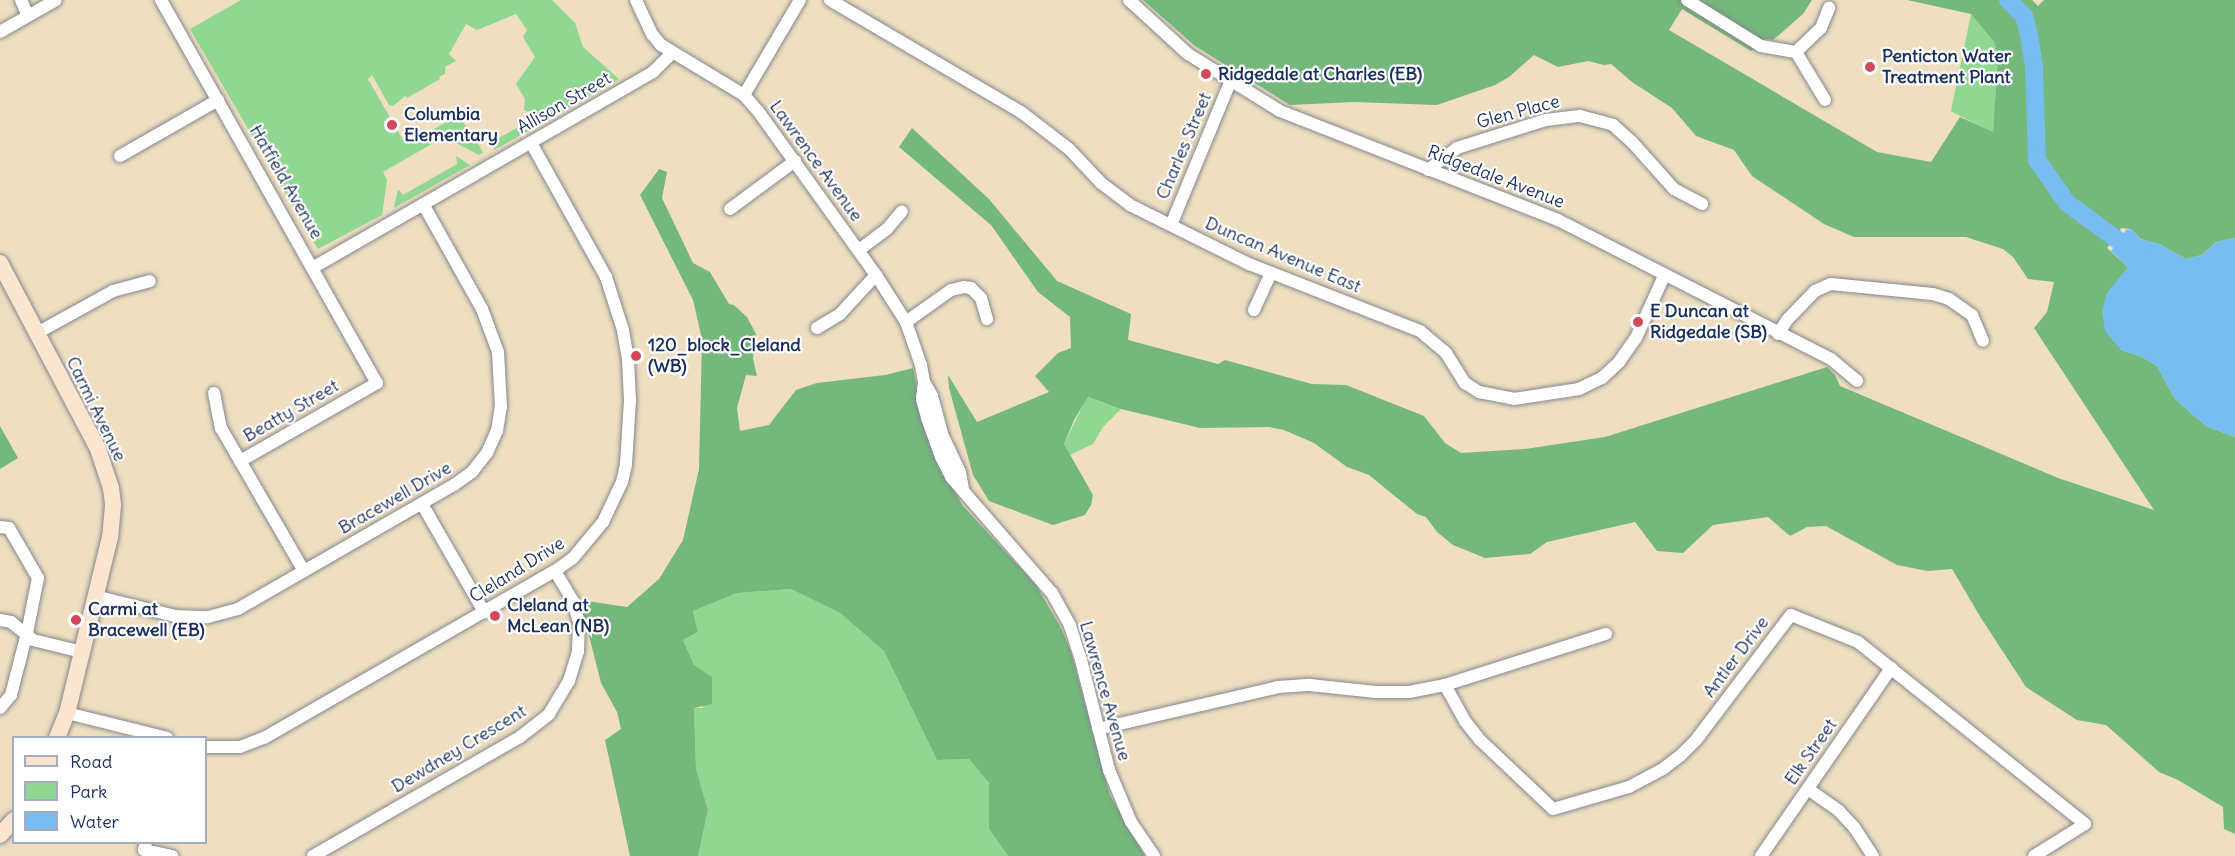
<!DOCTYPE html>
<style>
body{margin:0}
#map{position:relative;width:2235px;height:856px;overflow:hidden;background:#efdfc0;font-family:Delius,sans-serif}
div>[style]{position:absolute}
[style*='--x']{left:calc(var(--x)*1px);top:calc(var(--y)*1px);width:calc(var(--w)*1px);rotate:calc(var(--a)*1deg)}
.green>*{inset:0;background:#90d791}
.forest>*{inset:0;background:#74b87b}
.water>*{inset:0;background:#77bdef}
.river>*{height:18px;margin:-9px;padding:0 9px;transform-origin:9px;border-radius:9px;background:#77bdef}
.roads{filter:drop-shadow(0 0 2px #85878f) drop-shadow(0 0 2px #85878f)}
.street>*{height:12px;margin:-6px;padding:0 6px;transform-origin:6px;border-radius:6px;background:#fff}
.secondary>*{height:16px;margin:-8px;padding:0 8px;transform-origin:8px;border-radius:8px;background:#fce5cf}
.dots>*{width:16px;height:16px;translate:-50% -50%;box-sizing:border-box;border:3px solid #fff;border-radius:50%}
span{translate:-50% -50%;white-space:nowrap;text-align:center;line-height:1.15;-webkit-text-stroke:4.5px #fff;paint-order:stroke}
.poi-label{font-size:18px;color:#1b2f5e;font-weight:700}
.left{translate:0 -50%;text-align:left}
.street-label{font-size:18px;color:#1b2f5e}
.legend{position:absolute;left:12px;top:736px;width:195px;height:108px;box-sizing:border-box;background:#fff;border:2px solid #a4acbf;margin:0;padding:8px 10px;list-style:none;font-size:18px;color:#1b2f5e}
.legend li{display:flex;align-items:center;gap:12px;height:30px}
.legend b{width:30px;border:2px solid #a4acbf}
</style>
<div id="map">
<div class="green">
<i style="clip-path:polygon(241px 0,552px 0,575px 23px,583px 47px,619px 79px,545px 121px,524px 110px,525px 99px,516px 84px,535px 57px,523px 37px,527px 30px,516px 14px,477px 30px,466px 24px,449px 54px,456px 61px,445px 67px,445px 74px,439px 77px,440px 79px,407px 98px,405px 96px,393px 106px,389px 105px,372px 75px,368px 79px,403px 140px,408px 138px,411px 142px,457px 116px,474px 135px,483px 153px,479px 155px,454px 142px,449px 134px,383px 172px,387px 180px,382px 215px,318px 249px,190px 29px)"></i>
<i style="clip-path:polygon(1971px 14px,1994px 42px,1998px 55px,1993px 133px,1951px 111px)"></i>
<i style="clip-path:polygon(524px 124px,532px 129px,494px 150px,495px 140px)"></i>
<i style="clip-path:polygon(456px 156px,470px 165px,394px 208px,398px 189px,403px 195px,457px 164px)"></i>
<i style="clip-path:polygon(1087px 397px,1121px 409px,1103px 427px,1093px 444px,1070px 455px,1064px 444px)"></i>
<i style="clip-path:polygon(791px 589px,840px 613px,884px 651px,937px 760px,969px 759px,989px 783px,989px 829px,1008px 856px,698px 856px,708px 810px,696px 769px,694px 708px,703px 708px,694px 665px,683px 640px,698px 632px,693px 611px,737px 593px)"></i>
</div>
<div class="forest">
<i style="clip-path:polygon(1143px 0,1812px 0,1803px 14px,1773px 40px,1766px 39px,1751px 51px,1682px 9px,1669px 30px,1877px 152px,1931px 162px,1960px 117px,1993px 132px,1998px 55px,1994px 42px,1971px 14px,1907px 0,2032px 0,2038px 6px,2044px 0,2235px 0,2235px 238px,2216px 242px,2202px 255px,2186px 259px,2161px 245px,2141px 239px,2131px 229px,2121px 228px,2118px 236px,2107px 248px,2128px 267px,2110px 293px,2121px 350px,2142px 357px,2157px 366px,2175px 399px,2206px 426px,2235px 437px,2235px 834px,2224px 829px,2223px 807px,2178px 780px,2159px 772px,2106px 725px,2077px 720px,2026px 687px,1981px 618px,1952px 569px,1928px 571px,1897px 565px,1826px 526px,1807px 527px,1790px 536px,1768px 517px,1713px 525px,1683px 553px,1657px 551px,1635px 522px,1547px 542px,1530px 554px,1485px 558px,1453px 545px,1437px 532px,1426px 517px,1417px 514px,1369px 475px,1347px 467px,1314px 443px,1284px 430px,1269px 427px,1200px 428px,1121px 409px,1088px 397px,1074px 420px,1064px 444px,1093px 495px,1091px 505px,1085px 515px,1053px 525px,989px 501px,973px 475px,949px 388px,948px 375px,977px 422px,1049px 392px,1035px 376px,1058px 353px,1071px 348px,1070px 317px,1038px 292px,991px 225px,899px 147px,912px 128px,989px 199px,1057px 281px,1131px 314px,1128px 340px,1218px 364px,1225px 360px,1312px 384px,1346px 385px,1424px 416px,1445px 443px,1461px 453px,1525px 449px,1605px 437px,1827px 367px,1835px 375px,1840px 386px,2058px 478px,2154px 510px,2034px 328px,2047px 312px,2054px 282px,2028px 279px,2013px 257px,2003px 249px,1966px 237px,1854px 237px,1824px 224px,1752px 176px,1734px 150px,1696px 136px,1672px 108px,1632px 82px,1611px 64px,1604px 65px,1588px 61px,1558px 67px,1534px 55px,1509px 77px,1495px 85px,1437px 105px,1354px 102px,1290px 105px,1195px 46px)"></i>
<i style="clip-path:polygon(659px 169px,667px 172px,662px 198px,693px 263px,710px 272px,729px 304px,734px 305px,747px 317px,756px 334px,753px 359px,757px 376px,746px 375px,737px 408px,740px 431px,769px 425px,796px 390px,817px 383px,885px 375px,913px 368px,919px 400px,948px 479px,963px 506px,1036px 585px,1061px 628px,1071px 652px,1110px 795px,1145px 856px,1008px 856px,989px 829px,989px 783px,969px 759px,937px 760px,884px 651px,840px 613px,791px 589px,737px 593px,693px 611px,698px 632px,683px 640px,694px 665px,712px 677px,712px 704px,694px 708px,696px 769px,708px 810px,698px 856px,630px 856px,605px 740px,621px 729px,617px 712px,601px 683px,580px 600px,627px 607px,659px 579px,683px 540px,699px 469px,702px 339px,693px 300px,640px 195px)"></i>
<i style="clip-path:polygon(0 426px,18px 458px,0 469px)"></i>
</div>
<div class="water">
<i style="clip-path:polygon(2131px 229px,2141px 239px,2161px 245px,2186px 259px,2202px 255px,2216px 242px,2235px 238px,2235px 437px,2206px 426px,2175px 399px,2157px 366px,2142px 357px,2121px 350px,2105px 331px,2102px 311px,2107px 293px,2128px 267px,2111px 251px,2126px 230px)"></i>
</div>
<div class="river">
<i style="--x:2008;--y:0;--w:23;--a:45"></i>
<i style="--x:2024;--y:16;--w:20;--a:75"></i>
<i style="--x:2029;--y:35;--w:33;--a:81"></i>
<i style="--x:2034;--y:68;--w:92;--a:88.1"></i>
<i style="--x:2037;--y:160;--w:52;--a:55.1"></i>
<i style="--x:2067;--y:203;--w:87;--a:36.1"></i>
</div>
<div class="roads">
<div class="street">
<i style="--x:21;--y:0;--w:17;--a:66"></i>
<i style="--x:161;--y:0;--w:440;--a:60.6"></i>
<i style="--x:377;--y:383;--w:158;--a:150.3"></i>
<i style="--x:636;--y:0;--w:38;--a:65"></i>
<i style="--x:652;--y:34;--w:14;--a:51"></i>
<i style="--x:661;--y:45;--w:97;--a:31.1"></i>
<i style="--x:744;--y:95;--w:21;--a:49"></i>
<i style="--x:758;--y:111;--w:202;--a:54.3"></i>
<i style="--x:876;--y:275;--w:56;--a:57.4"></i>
<i style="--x:906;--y:322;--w:46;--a:70.8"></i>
<i style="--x:921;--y:365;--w:17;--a:80"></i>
<i style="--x:924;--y:382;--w:17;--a:97"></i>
<i style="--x:922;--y:399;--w:20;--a:75"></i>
<i style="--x:927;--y:418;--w:41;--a:70.3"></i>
<i style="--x:941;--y:457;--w:22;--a:63"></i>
<i style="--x:951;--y:477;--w:154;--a:49"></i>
<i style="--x:1052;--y:593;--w:38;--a:61"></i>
<i style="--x:1070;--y:626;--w:36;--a:72"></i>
<i style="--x:1081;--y:660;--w:114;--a:75.7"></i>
<i style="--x:1109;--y:770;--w:56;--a:67.1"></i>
<i style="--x:1131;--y:822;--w:41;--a:55.9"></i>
<i style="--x:830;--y:0;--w:221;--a:30.4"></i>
<i style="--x:1021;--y:112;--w:61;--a:37.6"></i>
<i style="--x:1069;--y:149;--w:47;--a:46.7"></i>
<i style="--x:1101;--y:183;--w:36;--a:37"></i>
<i style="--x:1130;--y:205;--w:133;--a:26.4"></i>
<i style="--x:1249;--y:264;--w:184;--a:21.4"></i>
<i style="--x:1420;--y:331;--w:34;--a:40"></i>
<i style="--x:1446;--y:353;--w:36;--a:58"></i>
<i style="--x:1465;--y:383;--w:17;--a:33"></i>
<i style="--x:1479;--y:392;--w:36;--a:11"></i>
<i style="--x:1514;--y:399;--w:66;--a:-8.7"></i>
<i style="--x:1579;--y:389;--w:25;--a:-26"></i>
<i style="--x:1602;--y:378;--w:23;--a:-43"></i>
<i style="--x:1619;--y:362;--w:29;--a:-55"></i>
<i style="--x:1636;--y:338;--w:68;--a:-65.7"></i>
<i style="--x:1129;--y:0;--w:80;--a:42.5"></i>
<i style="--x:1188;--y:54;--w:108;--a:31.8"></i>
<i style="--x:1280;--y:111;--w:299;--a:21.4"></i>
<i style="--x:1558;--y:220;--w:306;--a:27"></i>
<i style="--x:1831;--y:359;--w:34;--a:40"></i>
<i style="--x:1687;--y:0;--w:87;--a:31.9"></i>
<i style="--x:1761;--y:46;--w:36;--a:10"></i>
<i style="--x:1796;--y:52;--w:35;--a:-44"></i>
<i style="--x:1821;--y:28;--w:22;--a:-68"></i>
<i style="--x:0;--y:32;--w:64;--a:-29.7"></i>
<i style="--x:1796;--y:52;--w:56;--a:58.9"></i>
<i style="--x:744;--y:95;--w:110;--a:-59.5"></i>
<i style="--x:120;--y:156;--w:113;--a:-29.7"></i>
<i style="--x:1428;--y:170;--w:36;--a:-37"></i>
<i style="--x:1457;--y:148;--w:93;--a:-17.5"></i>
<i style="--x:1546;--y:120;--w:34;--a:-7"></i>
<i style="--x:1580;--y:116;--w:34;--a:15"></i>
<i style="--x:1613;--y:125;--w:25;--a:42"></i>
<i style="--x:1632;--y:142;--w:63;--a:48.2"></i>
<i style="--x:1674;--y:189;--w:32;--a:28"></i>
<i style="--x:730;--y:209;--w:81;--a:-36.4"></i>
<i style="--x:1171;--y:225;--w:157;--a:-67.5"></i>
<i style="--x:859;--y:250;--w:35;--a:-37"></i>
<i style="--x:887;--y:229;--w:23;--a:-50"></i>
<i style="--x:314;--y:267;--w:391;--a:-29.9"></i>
<i style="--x:653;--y:72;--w:27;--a:-45"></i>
<i style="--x:1254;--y:310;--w:41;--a:-65.3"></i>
<i style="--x:906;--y:322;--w:55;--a:-35.4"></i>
<i style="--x:951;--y:290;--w:13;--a:-13"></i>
<i style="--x:964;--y:287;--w:7;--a:8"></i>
<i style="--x:971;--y:288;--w:14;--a:45"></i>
<i style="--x:981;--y:298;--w:22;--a:74"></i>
<i style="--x:817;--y:328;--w:27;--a:-31"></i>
<i style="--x:840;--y:314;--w:53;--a:-47.3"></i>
<i style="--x:37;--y:333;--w:87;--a:-28.9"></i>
<i style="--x:113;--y:291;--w:38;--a:-15"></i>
<i style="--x:1778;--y:334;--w:17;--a:-57"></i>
<i style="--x:1787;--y:320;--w:40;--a:-46"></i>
<i style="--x:1815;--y:291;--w:17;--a:-24"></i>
<i style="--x:1831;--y:284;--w:102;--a:5.6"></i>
<i style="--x:1933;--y:294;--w:17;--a:17"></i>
<i style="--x:1949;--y:299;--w:28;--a:35"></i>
<i style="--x:1972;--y:315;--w:28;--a:67"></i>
<i style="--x:924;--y:382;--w:16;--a:60"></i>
<i style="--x:932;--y:396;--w:39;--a:75"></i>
<i style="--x:942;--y:434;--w:42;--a:64.7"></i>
<i style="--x:960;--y:472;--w:17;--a:80"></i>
<i style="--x:214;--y:393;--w:36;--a:79"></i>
<i style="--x:221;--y:428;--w:165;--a:59.9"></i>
<i style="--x:422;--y:504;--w:125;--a:60.1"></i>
<i style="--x:0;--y:527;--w:9;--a:6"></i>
<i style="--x:9;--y:528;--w:58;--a:59.9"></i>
<i style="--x:38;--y:578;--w:56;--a:101.3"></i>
<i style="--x:27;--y:633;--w:64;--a:104.5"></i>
<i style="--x:11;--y:695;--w:17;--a:130"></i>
<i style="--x:95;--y:596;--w:82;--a:14"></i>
<i style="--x:175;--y:616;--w:33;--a:2"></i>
<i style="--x:208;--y:617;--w:31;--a:-15"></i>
<i style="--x:238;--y:609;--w:249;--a:-29.9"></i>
<i style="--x:454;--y:485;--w:22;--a:-36"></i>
<i style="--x:472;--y:472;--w:24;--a:-52"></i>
<i style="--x:487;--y:453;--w:24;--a:-66"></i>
<i style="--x:497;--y:431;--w:24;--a:-81"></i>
<i style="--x:501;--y:407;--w:55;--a:-93.1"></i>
<i style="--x:498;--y:352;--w:46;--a:-110.4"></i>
<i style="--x:482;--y:309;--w:120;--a:-119.3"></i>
<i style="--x:0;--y:620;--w:11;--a:10"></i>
<i style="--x:11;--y:622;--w:28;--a:39"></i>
<i style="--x:33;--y:640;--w:50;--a:13.8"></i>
<i style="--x:1445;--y:685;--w:41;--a:60.9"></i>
<i style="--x:1465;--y:721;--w:24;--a:52"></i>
<i style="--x:1480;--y:740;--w:100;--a:43.4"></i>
<i style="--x:1553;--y:809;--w:79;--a:-16.1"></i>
<i style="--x:1629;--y:787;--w:40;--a:-28"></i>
<i style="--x:1664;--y:768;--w:21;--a:-37"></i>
<i style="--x:1681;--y:755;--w:21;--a:-45"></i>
<i style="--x:1696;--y:740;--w:157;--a:-52.8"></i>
<i style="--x:1791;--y:615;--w:72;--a:21.9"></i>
<i style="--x:1858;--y:642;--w:291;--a:38.7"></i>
<i style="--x:2085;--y:824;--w:60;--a:147.9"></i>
<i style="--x:67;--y:713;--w:103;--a:14"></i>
<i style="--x:1098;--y:729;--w:185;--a:-13.1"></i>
<i style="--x:1278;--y:687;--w:32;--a:-4"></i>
<i style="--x:1310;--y:685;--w:66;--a:6.1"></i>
<i style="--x:1376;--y:692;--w:33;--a:0"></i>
<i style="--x:1409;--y:692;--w:37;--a:-11"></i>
<i style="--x:1445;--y:685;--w:169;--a:-17.6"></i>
<i style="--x:206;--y:747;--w:34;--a:0"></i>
<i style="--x:240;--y:747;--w:26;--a:-21"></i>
<i style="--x:264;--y:738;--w:336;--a:-29.9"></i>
<i style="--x:555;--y:571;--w:22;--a:-36"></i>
<i style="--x:573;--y:558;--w:47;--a:-50.2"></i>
<i style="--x:603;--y:522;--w:44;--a:-64.6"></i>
<i style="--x:622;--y:482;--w:18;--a:-77"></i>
<i style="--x:626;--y:464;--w:64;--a:-86.4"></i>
<i style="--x:630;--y:400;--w:41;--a:-92.8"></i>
<i style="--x:628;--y:359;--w:29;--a:-100"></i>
<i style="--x:623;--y:330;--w:56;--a:-107.8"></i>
<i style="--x:606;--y:277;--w:154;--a:-119.2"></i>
<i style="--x:1808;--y:789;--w:38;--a:35"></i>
<i style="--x:1839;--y:811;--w:22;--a:47"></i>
<i style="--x:1854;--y:827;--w:35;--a:57"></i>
<i style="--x:146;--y:842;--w:8;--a:104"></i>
<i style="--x:144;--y:850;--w:29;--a:12"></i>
<i style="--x:313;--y:856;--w:239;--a:-29.9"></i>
<i style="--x:520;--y:737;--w:37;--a:-38"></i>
<i style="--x:549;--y:714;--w:39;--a:-59"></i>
<i style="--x:569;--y:681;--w:31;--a:-73"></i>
<i style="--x:578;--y:651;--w:29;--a:-88"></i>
<i style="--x:579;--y:622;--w:22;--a:-106"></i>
<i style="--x:573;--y:601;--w:35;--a:-121"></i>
<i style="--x:1761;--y:856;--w:229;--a:-55.3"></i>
</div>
<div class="secondary">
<i style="--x:0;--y:263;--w:210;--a:62.2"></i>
<i style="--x:98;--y:449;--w:41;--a:71.6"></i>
<i style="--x:111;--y:488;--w:17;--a:83"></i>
<i style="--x:113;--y:505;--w:32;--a:95"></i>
<i style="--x:110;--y:537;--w:181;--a:103.7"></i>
<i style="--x:67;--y:713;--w:27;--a:112"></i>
<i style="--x:0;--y:835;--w:21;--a:-47"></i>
</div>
</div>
<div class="dots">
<i style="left:1870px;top:67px;background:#d1495b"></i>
<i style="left:1206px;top:74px;background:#d1495b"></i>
<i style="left:392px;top:125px;background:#d1495b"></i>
<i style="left:1638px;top:322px;background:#d1495b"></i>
<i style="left:636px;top:356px;background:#d1495b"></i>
<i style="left:495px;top:616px;background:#d1495b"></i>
<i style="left:76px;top:620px;background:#d1495b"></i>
</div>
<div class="poi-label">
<span class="left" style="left:1882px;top:67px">Penticton Water<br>Treatment Plant</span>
<span class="left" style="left:1218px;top:74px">Ridgedale at Charles (EB)</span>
<span class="left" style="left:404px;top:125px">Columbia<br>Elementary</span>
<span class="left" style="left:1650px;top:322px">E Duncan at<br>Ridgedale (SB)</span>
<span class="left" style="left:648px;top:356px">120_block_Cleland<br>(WB)</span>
<span class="left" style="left:507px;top:616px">Cleland at<br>McLean (NB)</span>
<span class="left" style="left:88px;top:620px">Carmi at<br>Bracewell (EB)</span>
</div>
<div class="street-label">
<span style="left:564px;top:103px;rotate:-30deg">Allison Street</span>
<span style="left:1518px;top:112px;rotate:-15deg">Glen Place</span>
<span style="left:1184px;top:146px;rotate:-67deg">Charles Street</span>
<span style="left:816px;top:161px;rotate:54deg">Lawrence Avenue</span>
<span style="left:1496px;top:177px;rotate:21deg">Ridgedale Avenue</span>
<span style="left:286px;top:182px;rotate:60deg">Hatfield Avenue</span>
<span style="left:1283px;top:255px;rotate:23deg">Duncan Avenue East</span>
<span style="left:96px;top:409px;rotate:64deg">Carmi Avenue</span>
<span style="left:291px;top:411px;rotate:-30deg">Beatty Street</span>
<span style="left:395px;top:498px;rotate:-30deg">Bracewell Drive</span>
<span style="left:517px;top:570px;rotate:-32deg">Cleland Drive</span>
<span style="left:1736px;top:657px;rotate:-53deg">Antler Drive</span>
<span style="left:1105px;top:691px;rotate:74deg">Lawrence Avenue</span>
<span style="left:459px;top:749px;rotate:-31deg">Dewdney Crescent</span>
<span style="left:1811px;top:752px;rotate:-55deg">Elk Street</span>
</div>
<ul class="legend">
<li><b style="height:8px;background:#fce5cf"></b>Road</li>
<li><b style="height:16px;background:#90d791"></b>Park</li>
<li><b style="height:16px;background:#77bdef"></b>Water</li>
</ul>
</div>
